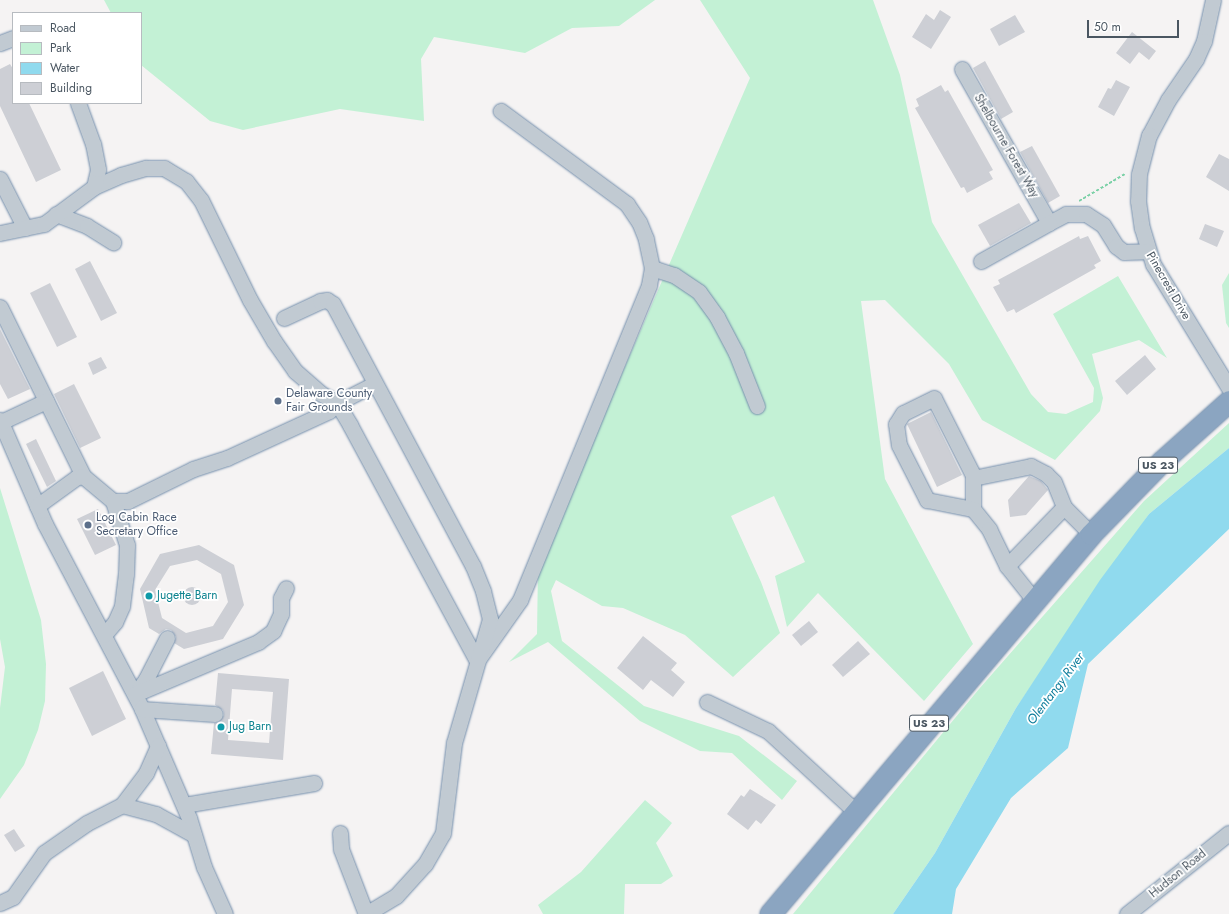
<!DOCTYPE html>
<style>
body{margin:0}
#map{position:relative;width:1229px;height:914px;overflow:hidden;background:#f5f3f3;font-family:Jost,sans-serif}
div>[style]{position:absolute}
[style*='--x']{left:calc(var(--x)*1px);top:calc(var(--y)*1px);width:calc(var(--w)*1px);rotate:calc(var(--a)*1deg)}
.green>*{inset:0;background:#c3f1d5}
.water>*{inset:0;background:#90daee}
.building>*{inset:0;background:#cdcfd5}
.round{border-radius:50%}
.path>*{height:2px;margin-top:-1px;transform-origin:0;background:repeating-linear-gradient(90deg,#7ad0a6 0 3px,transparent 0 5px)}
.roads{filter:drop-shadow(0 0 1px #7690ad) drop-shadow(0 0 1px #7690ad)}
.minor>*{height:15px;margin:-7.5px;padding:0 7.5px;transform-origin:7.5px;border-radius:7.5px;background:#c1cad2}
.highway>*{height:21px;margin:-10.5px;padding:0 10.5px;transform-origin:10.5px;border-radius:10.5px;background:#8ba5c1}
.dots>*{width:11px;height:11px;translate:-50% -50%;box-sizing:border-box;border:2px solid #fff;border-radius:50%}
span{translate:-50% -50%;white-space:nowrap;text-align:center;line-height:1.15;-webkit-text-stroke:3.5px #fff;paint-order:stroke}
.shield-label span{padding:1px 3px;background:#fff;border:1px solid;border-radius:3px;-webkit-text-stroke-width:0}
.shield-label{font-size:11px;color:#4a5661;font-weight:700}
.street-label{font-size:12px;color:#4a5661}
.service-label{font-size:12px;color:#4e5e75}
.left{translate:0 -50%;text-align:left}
.culture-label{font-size:12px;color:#0d838f}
.water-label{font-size:13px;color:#0c7c9b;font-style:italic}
.legend{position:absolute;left:12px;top:12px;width:130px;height:92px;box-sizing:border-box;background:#fff;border:1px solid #b7bbc0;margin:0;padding:5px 7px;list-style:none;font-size:12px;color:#4a5661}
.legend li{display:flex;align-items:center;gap:8px;height:20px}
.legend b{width:20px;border:1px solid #b7bbc0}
.scale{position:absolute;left:1087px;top:20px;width:92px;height:18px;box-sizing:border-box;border:2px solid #4a5661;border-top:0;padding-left:5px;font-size:12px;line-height:14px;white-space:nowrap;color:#4a5661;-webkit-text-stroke:3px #fff;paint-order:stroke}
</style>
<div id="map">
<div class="green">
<i style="clip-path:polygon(104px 0,655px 0,619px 26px,572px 28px,525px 53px,434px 37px,421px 59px,424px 121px,340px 109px,243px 130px,210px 121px,141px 65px,141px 13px,111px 13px)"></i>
<i style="clip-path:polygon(700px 0,873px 0,900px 75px,932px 222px,1031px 394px,1048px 412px,1066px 414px,1093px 402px,1094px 388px,1053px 314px,1118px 276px,1167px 358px,1139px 340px,1092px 354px,1103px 398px,1100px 411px,1055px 460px,982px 420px,949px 364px,885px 300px,861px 301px,885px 479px,973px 644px,924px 701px,818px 593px,787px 627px,775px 576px,805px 562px,774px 496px,731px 516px,761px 582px,780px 633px,733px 677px,685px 635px,623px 608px,602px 606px,556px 580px,551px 591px,562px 641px,644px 706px,739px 736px,797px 781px,782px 800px,732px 753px,700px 751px,640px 721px,548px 642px,509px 662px,537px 634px,538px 567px,750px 78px)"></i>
<i style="clip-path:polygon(1229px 273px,1229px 328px,1226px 323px,1222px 285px)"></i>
<i style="clip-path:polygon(1229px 423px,1229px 448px,1149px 514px,1016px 708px,935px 853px,893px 914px,793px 914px,979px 689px,1144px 501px)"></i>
<i style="clip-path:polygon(0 488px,41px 620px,46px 664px,45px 701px,38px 730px,24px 765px,0 799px,0 708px,5px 667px,0 639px)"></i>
<i style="clip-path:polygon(645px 800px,672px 823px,656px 843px,673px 876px,661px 884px,625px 884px,624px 914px,543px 914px,538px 905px,581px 872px)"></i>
</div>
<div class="water">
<i style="clip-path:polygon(1229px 448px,1229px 529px,1088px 664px,1068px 748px,1011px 798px,956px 889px,952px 914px,893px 914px,935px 853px,1016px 708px,1100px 580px,1149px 514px)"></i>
</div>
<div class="building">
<i style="clip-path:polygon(940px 10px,951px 17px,931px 49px,912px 37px,926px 14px,934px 20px)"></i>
<i style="clip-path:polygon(1015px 15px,1025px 32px,999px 46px,990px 29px)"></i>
<i style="clip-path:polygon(1132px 32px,1156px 51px,1149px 60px,1139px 52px,1130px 64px,1116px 53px)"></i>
<i style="clip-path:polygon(985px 61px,1013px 112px,1001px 119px,973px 68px)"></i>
<i style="clip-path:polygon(10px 64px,13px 69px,13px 103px,29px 103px,61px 170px,36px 182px,0 106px,0 69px)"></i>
<i style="clip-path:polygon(1116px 80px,1130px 87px,1114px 116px,1098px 107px,1108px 88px,1111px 89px)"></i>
<i style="clip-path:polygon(941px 85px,945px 92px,948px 90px,993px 170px,989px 172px,993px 179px,967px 193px,964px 187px,961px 188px,915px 108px,919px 106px,916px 99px)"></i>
<i style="clip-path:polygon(1032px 146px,1060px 196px,1048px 203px,1020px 152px)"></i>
<i style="clip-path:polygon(1219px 154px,1229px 159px,1229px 191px,1206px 177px)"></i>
<i style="clip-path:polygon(1019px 203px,1031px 223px,990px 246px,978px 225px)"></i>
<i style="clip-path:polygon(1205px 224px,1224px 231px,1217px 247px,1199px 239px)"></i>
<i style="clip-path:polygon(1079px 236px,1080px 239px,1088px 236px,1101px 261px,1094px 265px,1096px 268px,1016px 313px,1014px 309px,1007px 312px,993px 287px,1000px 284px,998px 280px)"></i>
<i style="clip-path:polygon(90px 261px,117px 313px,101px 321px,75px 269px)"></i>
<i style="clip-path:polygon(50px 283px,77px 337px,57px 347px,30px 293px)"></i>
<i style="clip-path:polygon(0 329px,30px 389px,8px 399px,0 384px)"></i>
<i style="clip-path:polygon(1145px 355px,1156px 369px,1127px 395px,1115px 381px)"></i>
<i style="clip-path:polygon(101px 357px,107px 368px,93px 375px,88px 363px)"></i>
<i style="clip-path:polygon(74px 384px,101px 438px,80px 448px,54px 394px)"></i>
<i style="clip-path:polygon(931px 412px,962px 475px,937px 487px,907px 424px)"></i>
<i style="clip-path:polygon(36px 439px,56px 481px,47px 487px,26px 444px)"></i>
<i style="clip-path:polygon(1029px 476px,1041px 481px,1048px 490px,1026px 515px,1010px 517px,1008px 500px)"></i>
<i style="clip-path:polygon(98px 509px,116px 545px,95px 555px,77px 519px)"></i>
<i style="clip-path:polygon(evenodd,199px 545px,234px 565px,244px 605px,223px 639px,184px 649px,174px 643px,176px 637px,171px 630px,166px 629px,159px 634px,149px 628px,140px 589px,160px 554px,199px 545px,197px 560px,221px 574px,228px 602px,213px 626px,186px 633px,162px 618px,155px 590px,170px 566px,197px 560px)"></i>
<i class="round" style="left:183px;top:587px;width:18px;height:18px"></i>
<i style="clip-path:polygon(809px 621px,818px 632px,801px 646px,792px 635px)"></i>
<i style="clip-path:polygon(643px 636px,677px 663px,671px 670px,685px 682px,673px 697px,651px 680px,643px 690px,617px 668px)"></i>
<i style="clip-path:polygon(858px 641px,870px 654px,843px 677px,832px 665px)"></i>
<i style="clip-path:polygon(103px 671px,126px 719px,92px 736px,69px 688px)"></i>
<i style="clip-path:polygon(evenodd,218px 673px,289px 679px,283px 760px,211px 754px,214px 723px,219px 722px,224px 715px,223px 710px,215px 705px,218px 673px,232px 689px,273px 692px,269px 743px,228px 740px,232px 689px)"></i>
<i style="clip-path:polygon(750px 789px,776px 805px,761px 824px,756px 820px,748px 830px,727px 814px,741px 795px,744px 797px)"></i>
<i style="clip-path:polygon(14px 829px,25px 846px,15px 852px,4px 835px)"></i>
</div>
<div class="path">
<i style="--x:1079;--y:201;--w:53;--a:-30.4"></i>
</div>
<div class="roads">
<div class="minor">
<i style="--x:1213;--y:0;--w:42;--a:102.4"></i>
<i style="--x:1204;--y:41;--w:20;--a:114"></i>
<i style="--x:1196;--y:59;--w:50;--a:124.3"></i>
<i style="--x:1168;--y:100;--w:40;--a:118"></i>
<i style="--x:1149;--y:135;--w:40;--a:104.4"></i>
<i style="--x:1139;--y:174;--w:27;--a:92"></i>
<i style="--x:1138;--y:201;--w:27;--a:82"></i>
<i style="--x:1142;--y:228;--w:38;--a:73"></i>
<i style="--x:1153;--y:264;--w:145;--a:58.5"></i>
<i style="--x:0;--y:43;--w:14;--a:-21"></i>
<i style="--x:962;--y:69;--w:177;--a:60.5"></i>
<i style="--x:1049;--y:223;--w:19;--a:-28"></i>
<i style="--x:1066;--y:214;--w:20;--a:0"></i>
<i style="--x:1086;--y:214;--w:20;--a:33"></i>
<i style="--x:1103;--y:225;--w:25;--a:58"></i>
<i style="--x:1116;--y:246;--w:10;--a:37"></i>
<i style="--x:1124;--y:252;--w:23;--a:-2"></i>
<i style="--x:0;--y:179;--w:55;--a:63"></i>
<i style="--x:94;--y:187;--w:30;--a:-24"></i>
<i style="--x:121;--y:175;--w:26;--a:-16"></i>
<i style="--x:146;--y:168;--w:18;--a:0"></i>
<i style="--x:164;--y:168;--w:26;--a:31"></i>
<i style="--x:186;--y:181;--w:24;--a:52"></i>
<i style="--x:201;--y:200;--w:111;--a:63.9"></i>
<i style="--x:250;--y:300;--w:48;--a:59.7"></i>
<i style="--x:274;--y:341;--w:37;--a:55"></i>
<i style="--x:295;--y:371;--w:33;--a:41"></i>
<i style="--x:320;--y:393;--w:20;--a:30"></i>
<i style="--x:337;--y:403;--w:26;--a:59"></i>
<i style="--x:350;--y:425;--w:268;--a:61.7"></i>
<i style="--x:477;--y:661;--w:75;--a:-54.8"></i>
<i style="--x:520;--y:600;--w:340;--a:-67.7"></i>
<i style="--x:649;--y:285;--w:17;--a:-80"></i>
<i style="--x:652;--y:268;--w:30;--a:-102"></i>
<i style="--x:646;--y:239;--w:18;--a:-112"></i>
<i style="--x:639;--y:222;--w:22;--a:-124"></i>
<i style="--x:627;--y:204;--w:157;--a:-143.6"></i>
<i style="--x:56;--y:214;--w:33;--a:21"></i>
<i style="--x:87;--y:226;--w:31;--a:32"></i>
<i style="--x:0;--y:233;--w:45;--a:-11.6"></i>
<i style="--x:44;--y:224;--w:62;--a:-36.5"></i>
<i style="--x:94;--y:187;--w:18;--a:-77"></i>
<i style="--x:98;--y:169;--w:25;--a:-101"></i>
<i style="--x:93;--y:144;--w:44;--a:-110.1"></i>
<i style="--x:981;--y:261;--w:78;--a:-29.2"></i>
<i style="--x:652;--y:268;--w:23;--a:18"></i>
<i style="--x:674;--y:275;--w:30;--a:34"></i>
<i style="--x:699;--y:292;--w:31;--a:54"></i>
<i style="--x:717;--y:317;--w:41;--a:62.2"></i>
<i style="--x:736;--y:353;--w:57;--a:68.4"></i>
<i style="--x:0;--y:307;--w:188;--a:63.8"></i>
<i style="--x:284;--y:318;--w:40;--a:-25"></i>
<i style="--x:320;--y:301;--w:7;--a:-8"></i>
<i style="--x:327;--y:300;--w:7;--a:34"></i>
<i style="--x:333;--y:304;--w:297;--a:61.9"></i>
<i style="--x:473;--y:566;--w:27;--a:68"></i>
<i style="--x:483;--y:591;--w:29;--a:76"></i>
<i style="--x:490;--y:619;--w:129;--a:106.2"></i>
<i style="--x:454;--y:743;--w:91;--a:97"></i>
<i style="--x:443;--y:833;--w:36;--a:120"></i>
<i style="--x:425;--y:864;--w:43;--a:132.2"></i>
<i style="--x:396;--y:896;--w:35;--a:149"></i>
<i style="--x:0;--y:420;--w:113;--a:66.6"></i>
<i style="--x:45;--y:524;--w:209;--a:62.3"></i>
<i style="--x:142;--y:709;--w:119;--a:66.7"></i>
<i style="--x:189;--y:818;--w:51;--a:73"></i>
<i style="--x:204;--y:867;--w:51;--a:65.9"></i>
<i style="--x:1;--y:422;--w:50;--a:-25"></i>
<i style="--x:973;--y:478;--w:59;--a:-11.7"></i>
<i style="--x:1031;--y:466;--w:17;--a:28"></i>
<i style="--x:1046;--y:474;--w:11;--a:45"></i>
<i style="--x:1054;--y:482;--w:27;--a:68"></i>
<i style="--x:37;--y:506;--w:49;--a:-35.9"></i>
<i style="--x:77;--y:477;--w:6;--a:-9"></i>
<i style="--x:83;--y:476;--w:39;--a:40"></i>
<i style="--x:113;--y:501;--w:15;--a:0"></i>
<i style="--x:128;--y:501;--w:72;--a:-26.2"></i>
<i style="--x:193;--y:469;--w:36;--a:-18"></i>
<i style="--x:227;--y:458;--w:112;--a:-24.7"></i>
<i style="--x:329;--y:411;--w:11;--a:-45"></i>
<i style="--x:337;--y:403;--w:42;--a:-27.2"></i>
<i style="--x:973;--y:509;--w:34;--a:-90"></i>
<i style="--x:973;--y:475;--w:86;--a:-116.9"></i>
<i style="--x:934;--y:398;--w:34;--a:154"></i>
<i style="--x:903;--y:413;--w:13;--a:122"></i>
<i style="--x:896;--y:424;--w:21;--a:82"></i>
<i style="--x:899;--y:445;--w:62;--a:63"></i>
<i style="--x:927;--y:500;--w:47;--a:11.1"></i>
<i style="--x:973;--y:509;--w:26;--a:51"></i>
<i style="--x:989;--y:529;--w:41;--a:64.1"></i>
<i style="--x:1034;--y:600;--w:43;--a:-128.5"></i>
<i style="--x:1007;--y:566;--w:82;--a:-46"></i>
<i style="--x:1064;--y:507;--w:38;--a:45"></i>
<i style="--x:104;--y:635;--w:17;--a:-50"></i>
<i style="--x:115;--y:622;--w:17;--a:-66"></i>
<i style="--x:122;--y:606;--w:32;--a:-83"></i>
<i style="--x:126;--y:574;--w:29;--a:-88"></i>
<i style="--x:127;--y:545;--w:46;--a:-107.7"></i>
<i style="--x:136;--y:693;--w:17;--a:-54"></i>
<i style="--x:146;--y:679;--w:46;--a:-62.9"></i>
<i style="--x:135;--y:694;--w:134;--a:-22.9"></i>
<i style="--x:258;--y:642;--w:19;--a:-36"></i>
<i style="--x:273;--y:631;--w:19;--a:-65"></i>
<i style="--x:281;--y:614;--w:16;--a:-90"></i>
<i style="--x:281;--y:598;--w:11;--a:-63"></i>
<i style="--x:707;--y:702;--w:68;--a:25.4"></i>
<i style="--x:768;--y:731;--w:118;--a:42.6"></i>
<i style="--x:142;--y:709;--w:73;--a:3.9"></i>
<i style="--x:122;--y:805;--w:35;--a:15"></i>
<i style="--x:156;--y:814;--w:43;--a:28.9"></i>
<i style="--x:184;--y:805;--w:132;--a:-9.6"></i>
<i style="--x:340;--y:833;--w:16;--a:86"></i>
<i style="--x:341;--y:849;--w:70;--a:69"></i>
<i style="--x:0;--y:903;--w:14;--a:-25"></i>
<i style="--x:13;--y:897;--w:54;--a:-54.8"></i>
<i style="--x:44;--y:853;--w:52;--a:-34.9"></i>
<i style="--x:87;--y:823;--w:39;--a:-27"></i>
<i style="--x:122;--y:805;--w:40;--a:-53"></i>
<i style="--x:146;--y:773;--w:30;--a:-66"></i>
<i style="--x:1127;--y:914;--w:130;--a:-38.5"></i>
</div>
<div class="highway">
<i style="--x:770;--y:914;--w:497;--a:-49.8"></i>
<i style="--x:1091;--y:534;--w:102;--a:-45.8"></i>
<i style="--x:1162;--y:461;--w:90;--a:-41.8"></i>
</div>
</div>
<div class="dots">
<i style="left:278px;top:401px;background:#5c6f8a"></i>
<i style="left:88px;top:525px;background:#5c6f8a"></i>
<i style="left:149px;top:596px;background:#0f9aa8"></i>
<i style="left:221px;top:727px;background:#0f9aa8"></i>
</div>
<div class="shield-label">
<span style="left:1158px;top:465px">US 23</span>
<span style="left:929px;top:723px">US 23</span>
</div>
<div class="street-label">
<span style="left:1006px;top:146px;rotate:60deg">Shelbourne Forest Way</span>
<span style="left:1168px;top:286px;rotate:60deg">Pinecrest Drive</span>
<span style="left:1178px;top:874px;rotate:-39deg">Hudson Road</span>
</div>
<div class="service-label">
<span class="left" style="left:286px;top:401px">Delaware County<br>Fair Grounds</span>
<span class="left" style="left:96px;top:525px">Log Cabin Race<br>Secretary Office</span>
</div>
<div class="culture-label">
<span class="left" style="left:157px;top:596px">Jugette Barn</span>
<span class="left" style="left:229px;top:727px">Jug Barn</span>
</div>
<div class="water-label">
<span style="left:1056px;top:689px;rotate:-53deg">Olentangy River</span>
</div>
<ul class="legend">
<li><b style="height:5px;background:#c1cad2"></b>Road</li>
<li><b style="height:11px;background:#c3f1d5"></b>Park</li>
<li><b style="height:11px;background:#90daee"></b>Water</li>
<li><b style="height:11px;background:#cdcfd5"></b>Building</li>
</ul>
<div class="scale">50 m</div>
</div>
